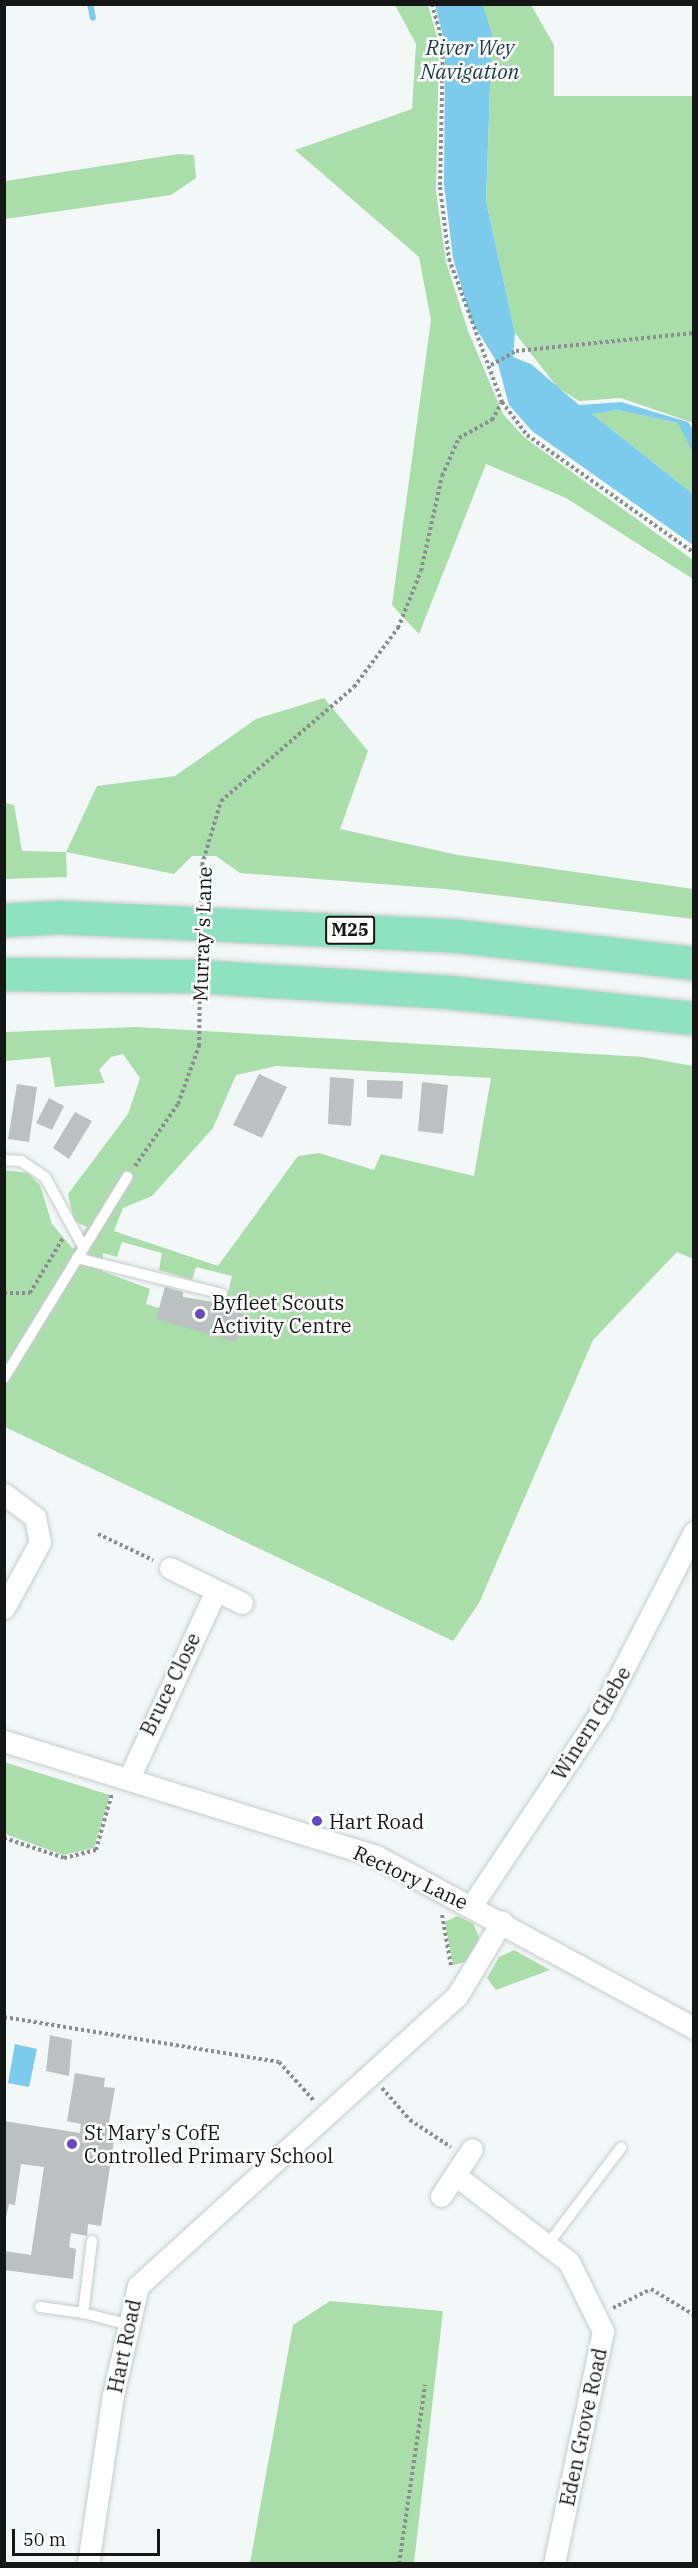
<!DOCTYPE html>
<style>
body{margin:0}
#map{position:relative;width:698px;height:2568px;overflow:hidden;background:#f2f7f7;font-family:"IBM Plex Serif",serif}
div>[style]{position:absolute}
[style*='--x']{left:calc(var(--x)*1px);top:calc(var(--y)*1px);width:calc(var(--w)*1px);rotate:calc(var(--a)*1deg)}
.green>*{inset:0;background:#a9deaa}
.water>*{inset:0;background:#7dcbec}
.stream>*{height:6px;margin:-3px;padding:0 3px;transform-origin:3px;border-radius:3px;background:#7dcbec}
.building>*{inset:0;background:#bbc1c1}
.path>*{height:4px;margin-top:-2px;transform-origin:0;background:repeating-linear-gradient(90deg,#8b8e8e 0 3px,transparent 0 6px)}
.roads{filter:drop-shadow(0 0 2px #c6cbcb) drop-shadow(0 0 2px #c6cbcb)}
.lane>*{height:10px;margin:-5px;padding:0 5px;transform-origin:5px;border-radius:5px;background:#fff}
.street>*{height:21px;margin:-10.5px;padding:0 10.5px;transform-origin:10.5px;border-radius:10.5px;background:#fff}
.highway>*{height:33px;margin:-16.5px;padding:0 16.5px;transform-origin:16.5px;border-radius:16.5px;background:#8fe2bf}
.path-bridge>*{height:4px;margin-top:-2px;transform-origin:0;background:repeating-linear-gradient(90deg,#8b8e8e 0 3px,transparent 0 6px)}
.dots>*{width:16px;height:16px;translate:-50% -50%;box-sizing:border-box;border:3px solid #fff;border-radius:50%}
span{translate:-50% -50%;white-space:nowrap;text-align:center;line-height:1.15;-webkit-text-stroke:5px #fff;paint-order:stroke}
.shield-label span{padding:2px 4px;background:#fff;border:2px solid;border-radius:4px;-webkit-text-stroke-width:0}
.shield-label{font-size:18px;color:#151716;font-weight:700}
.street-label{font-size:20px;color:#151716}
.poi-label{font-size:20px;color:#151716}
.left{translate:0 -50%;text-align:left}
.water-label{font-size:21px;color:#193d4b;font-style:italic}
.frame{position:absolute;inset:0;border:6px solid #151716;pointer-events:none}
.scale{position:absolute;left:12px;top:2529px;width:148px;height:27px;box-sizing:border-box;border:3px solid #151716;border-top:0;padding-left:8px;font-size:18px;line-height:21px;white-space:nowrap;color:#151716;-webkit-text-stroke:4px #fff;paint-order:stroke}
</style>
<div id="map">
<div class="green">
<i style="clip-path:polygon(395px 5px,428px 5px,439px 44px,436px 192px,446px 262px,468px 331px,503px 414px,525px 438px,693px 560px,693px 579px,566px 498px,486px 464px,419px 634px,392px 605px,431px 320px,419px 257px,295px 150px,412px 109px,416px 44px)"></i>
<i style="clip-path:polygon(483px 5px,531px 5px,554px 45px,554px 96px,693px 96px,693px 423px,621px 398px,579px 401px,557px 387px,515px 333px,486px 201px,492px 33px)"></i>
<i style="clip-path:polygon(179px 154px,194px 155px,196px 178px,171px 195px,5px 219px,5px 181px)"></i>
<i style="clip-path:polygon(618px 410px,678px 423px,686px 432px,693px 453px,693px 494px,592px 414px)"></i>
<i style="clip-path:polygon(324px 698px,368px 751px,340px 829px,458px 855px,693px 889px,693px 919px,445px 889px,240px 873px,216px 856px,192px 856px,174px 874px,66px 852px,67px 877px,5px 879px,5px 803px,14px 805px,22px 851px,66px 852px,97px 786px,175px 776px,256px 719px)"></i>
<i style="clip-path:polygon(evenodd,136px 1027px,643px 1057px,693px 1066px,693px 1259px,677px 1252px,593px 1340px,479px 1603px,453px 1641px,5px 1427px,4px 1170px,28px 1173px,40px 1185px,52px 1224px,73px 1249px,87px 1227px,74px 1221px,68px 1194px,128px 1114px,140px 1078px,123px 1054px,111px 1057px,99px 1070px,105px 1083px,55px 1087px,50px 1057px,5px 1061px,5px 1032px,136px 1027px,276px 1066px,491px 1078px,474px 1176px,381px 1154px,374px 1170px,319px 1153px,298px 1156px,218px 1266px,114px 1231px,123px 1208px,152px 1196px,213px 1128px,236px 1075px,276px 1066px,136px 1027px,122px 1242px,162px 1253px,159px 1270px,192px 1280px,196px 1267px,232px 1276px,227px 1296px,239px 1300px,239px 1306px,183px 1297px,183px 1292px,165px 1287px,159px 1308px,146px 1304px,150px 1289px,102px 1271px,103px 1253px,117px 1257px,122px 1242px)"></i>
<i style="clip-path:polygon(4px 1762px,110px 1795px,94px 1848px,63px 1855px,5px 1834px)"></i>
<i style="clip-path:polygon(457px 1916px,473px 1923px,481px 1942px,470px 1961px,453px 1965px,445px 1922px)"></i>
<i style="clip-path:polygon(514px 1950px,550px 1970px,496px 1990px,487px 1978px,499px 1957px)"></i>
<i style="clip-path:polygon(330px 2301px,443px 2311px,414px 2563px,250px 2563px,293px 2325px)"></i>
</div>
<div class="water">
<i style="clip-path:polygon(435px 5px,483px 5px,492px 33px,486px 201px,515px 333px,513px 357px,531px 364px,579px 405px,621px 402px,688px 422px,693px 429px,693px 453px,678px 423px,618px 410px,592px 414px,693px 494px,693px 545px,532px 431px,509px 405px,498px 364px,471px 320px,453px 258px,444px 185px,445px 43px)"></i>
<i style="clip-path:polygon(15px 2044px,37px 2049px,29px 2087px,8px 2083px)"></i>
</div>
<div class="stream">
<i style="--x:90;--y:4;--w:14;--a:78"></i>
</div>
<div class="building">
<i style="clip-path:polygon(259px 1074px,287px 1087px,262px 1138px,233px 1125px)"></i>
<i style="clip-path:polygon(330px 1077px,354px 1079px,351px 1126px,328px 1124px)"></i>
<i style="clip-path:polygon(367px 1080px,403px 1081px,402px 1099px,367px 1097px)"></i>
<i style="clip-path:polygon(422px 1082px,448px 1085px,443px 1134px,418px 1131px)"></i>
<i style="clip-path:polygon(17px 1084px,37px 1087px,29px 1142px,8px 1139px)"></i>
<i style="clip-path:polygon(49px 1098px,64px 1106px,52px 1130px,36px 1123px)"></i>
<i style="clip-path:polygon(75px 1112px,92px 1121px,69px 1159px,53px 1148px)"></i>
<i style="clip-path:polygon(165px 1287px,183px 1292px,182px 1297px,244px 1308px,236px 1342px,156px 1319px)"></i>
<i style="clip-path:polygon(50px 2035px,72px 2040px,69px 2076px,46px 2071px)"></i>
<i style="clip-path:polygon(75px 2073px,105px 2078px,104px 2087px,115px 2088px,106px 2139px,114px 2141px,101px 2226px,88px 2224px,87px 2236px,71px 2233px,69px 2247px,76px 2249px,73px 2279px,4px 2270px,4px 2251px,31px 2255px,44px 2167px,21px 2164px,15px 2205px,9px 2204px,4px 2226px,4px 2121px,80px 2133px,81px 2124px,67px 2121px)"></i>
</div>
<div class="path">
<i style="--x:432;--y:4;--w:41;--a:74.6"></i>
<i style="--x:443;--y:44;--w:143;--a:91.2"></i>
<i style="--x:440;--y:187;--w:73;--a:82.9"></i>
<i style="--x:449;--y:259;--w:153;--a:69.7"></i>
<i style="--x:502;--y:402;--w:41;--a:52.9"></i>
<i style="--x:527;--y:435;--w:204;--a:35.2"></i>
<i style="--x:491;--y:365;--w:29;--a:-29"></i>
<i style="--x:516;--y:351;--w:179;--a:-5.8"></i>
<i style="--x:202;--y:865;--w:67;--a:-73.5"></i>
<i style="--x:221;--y:801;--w:175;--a:-40.6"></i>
<i style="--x:354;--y:687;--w:74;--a:-53.3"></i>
<i style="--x:398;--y:628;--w:61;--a:-68"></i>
<i style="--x:421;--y:571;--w:97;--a:-77.5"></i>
<i style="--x:442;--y:476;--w:42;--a:-65.9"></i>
<i style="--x:459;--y:438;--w:38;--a:-29"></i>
<i style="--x:492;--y:420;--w:21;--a:-61"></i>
<i style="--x:135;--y:1166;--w:75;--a:-55.3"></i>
<i style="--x:178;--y:1104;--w:62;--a:-70.1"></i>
<i style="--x:4;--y:1293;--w:26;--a:0"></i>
<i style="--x:30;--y:1293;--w:64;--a:-59"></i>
<i style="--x:98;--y:1534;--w:61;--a:25.3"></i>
<i style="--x:4;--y:1838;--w:63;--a:18.4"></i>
<i style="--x:64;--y:1858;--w:33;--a:-14"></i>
<i style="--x:96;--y:1850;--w:59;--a:-74.3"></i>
<i style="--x:442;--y:1915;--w:52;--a:80"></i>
<i style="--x:4;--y:2017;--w:279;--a:9.3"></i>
<i style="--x:279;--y:2062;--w:54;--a:48"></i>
<i style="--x:382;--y:2088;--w:43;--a:48.8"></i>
<i style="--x:410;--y:2120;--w:49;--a:33.4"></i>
<i style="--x:613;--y:2308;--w:42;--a:-26.6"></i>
<i style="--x:651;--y:2289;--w:50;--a:31.2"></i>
<i style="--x:399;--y:2564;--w:181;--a:-81.7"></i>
</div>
<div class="roads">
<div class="lane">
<i style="--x:4;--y:1160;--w:17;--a:3"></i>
<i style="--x:21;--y:1161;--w:29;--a:34"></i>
<i style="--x:45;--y:1177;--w:79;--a:61.2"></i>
<i style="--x:77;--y:1258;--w:149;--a:13.9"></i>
<i style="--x:4;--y:1378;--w:236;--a:-58.5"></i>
<i style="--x:92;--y:2241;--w:73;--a:97.1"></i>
<i style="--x:83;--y:2313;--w:44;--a:14.3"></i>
<i style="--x:548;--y:2244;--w:121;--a:-52.8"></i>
<i style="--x:40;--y:2307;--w:43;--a:7.9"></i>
</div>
<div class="street">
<i style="--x:4;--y:1494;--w:39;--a:37"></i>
<i style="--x:35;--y:1517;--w:25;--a:79"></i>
<i style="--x:40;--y:1542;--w:75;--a:118.6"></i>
<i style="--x:170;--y:1568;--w:80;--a:25.9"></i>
<i style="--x:4;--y:1741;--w:389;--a:17.2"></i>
<i style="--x:376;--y:1856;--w:362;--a:28.4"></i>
<i style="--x:129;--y:1778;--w:206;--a:-65.1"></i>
<i style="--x:472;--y:1905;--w:230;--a:-56.2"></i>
<i style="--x:600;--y:1714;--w:205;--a:-62.7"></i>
<i style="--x:455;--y:2175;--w:143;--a:37.3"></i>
<i style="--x:569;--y:2262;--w:77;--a:63.8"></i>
<i style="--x:603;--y:2331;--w:238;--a:101.9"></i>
<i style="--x:441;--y:2196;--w:56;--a:-56.6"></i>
<i style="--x:88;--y:2564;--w:171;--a:-81.6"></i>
<i style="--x:113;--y:2395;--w:112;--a:-77.1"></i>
<i style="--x:138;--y:2286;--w:431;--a:-42.3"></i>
<i style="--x:457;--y:1996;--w:87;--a:-59"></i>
</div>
<div class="highway">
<i style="--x:4;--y:920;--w:55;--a:-3.1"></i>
<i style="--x:59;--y:917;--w:400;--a:2.7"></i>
<i style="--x:459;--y:936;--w:237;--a:6.6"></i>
<i style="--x:4;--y:974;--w:191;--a:0.6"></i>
<i style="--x:195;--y:976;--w:255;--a:3.6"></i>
<i style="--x:449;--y:992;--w:246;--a:6.1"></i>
</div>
</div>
<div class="path-bridge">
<i style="--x:199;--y:1046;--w:181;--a:-89.1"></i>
</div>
<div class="dots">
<i style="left:200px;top:1314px;background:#644ac3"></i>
<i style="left:317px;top:1821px;background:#644ac3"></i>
<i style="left:72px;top:2144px;background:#644ac3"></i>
</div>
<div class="shield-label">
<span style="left:350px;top:930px">M25</span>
</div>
<div class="street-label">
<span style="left:202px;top:934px;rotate:-88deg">Murray's Lane</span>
<span style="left:170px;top:1684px;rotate:-64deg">Bruce Close</span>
<span style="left:591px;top:1723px;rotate:-58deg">Winern Glebe</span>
<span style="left:411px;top:1877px;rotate:25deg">Rectory Lane</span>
<span style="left:124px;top:2346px;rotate:-78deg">Hart Road</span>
<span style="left:583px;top:2427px;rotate:-78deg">Eden Grove Road</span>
</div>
<div class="poi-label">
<span class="left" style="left:212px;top:1314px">Byfleet Scouts<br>Activity Centre</span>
<span class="left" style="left:329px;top:1821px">Hart Road</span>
<span class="left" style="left:84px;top:2144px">St Mary's CofE<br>Controlled Primary School</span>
</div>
<div class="water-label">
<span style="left:470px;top:59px">River Wey<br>Navigation</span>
</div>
<div class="frame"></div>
<div class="scale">50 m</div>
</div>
